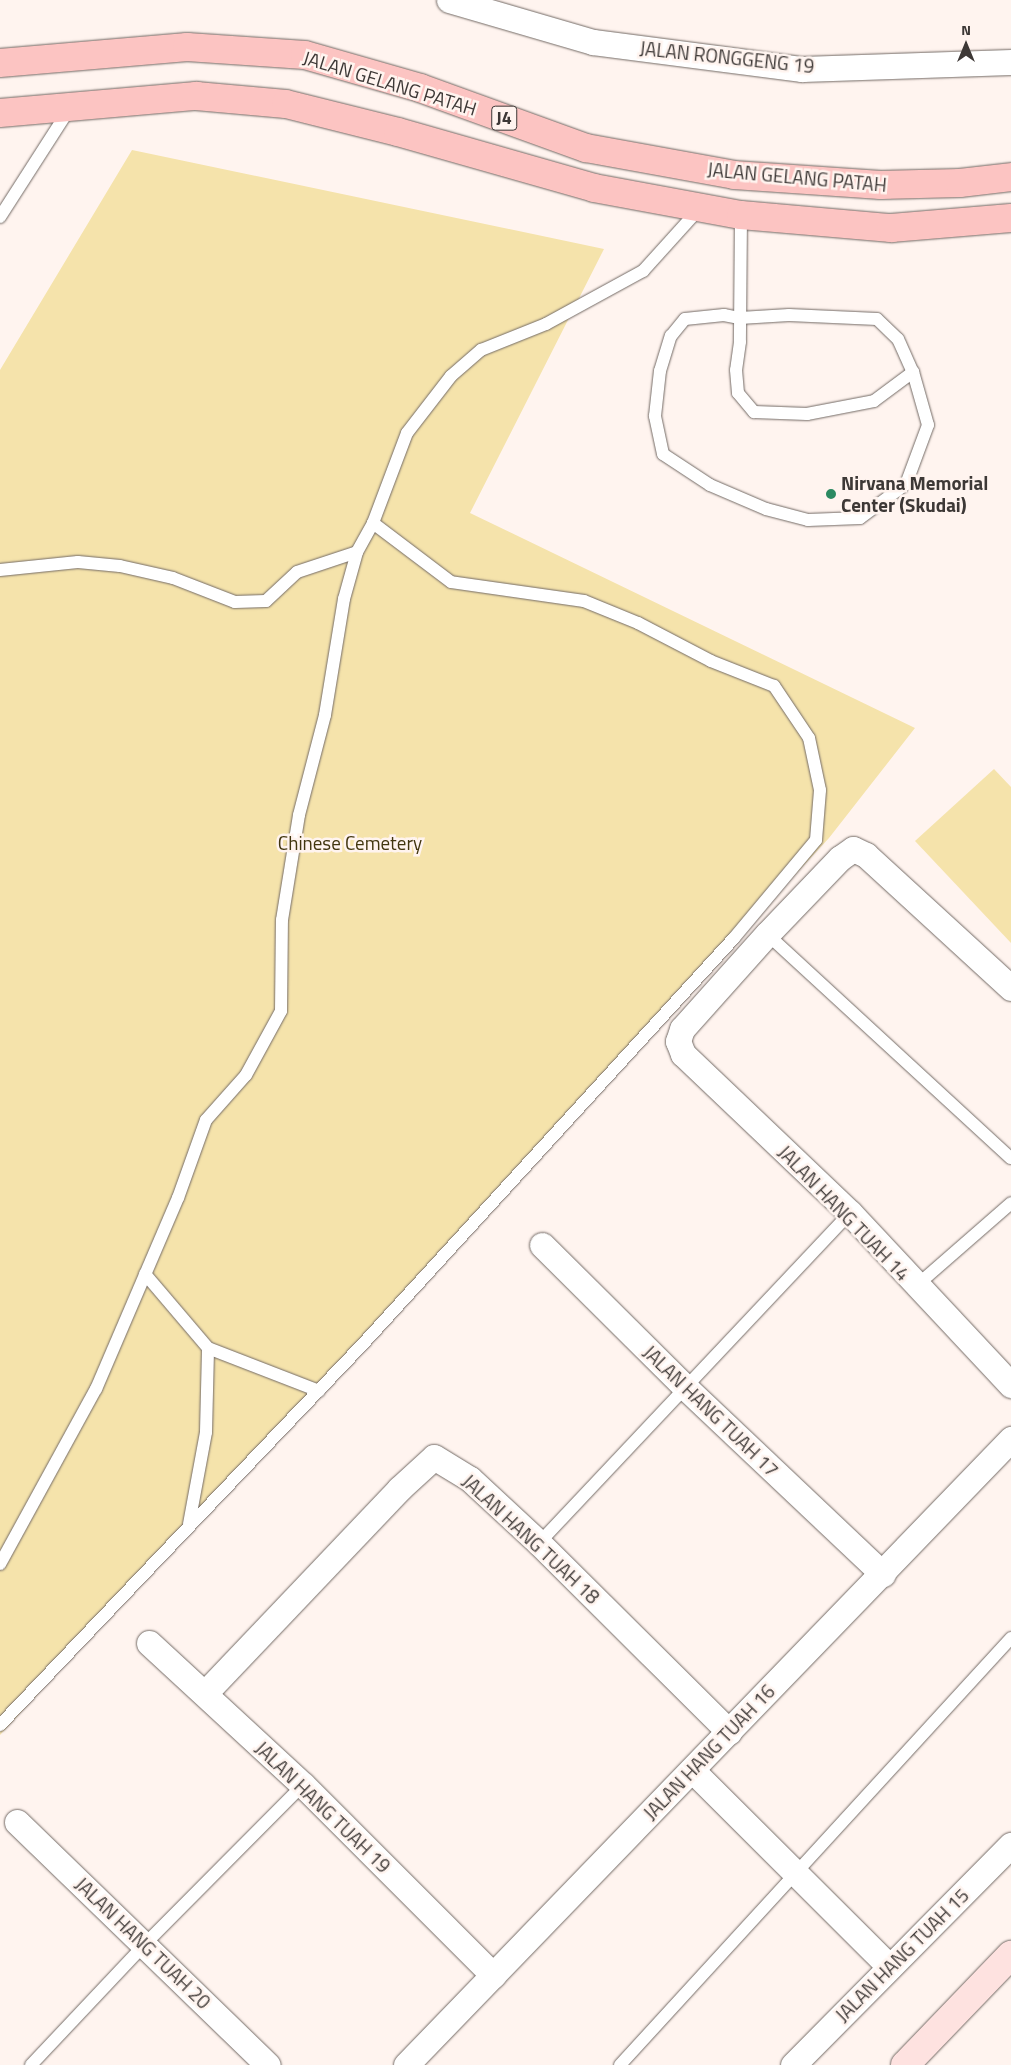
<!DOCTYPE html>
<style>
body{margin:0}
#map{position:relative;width:1011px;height:2065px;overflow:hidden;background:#fff4ef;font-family:"Titillium Web",sans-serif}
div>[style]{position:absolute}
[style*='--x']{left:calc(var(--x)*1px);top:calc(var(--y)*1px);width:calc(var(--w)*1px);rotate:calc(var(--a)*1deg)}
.green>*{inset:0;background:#f5e3ab}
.roads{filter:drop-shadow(0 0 1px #736a65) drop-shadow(0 0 1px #736a65)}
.lane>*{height:12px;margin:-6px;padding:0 6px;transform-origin:6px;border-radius:6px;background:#fff}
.street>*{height:25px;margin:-12.5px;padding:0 12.5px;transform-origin:12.5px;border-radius:12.5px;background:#fff}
.secondary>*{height:28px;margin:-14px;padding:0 14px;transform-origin:14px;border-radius:14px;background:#fee2e0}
.primary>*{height:28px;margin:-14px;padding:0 14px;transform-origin:14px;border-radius:14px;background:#fcc4c2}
.dots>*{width:14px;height:14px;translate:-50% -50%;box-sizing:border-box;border:2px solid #fff4ef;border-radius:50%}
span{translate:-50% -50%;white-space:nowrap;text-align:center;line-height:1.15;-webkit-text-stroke:5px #fff4ef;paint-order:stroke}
.shield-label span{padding:1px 4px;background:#fff4ef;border:1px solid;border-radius:4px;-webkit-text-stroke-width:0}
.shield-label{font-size:18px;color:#3d3836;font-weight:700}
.street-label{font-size:19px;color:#3d3836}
.poi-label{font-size:19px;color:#3d3836;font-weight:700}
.left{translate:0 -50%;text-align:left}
.park-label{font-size:19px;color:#41350e}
.north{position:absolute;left:941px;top:20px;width:50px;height:50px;-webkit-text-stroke:4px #fff4ef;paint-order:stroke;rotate:0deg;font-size:14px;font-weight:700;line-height:20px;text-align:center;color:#3d3836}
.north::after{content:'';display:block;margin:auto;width:18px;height:22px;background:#3d3836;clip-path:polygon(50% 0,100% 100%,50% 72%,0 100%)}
</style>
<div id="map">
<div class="green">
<i style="clip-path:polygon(132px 150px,604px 249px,470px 513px,915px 728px,829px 838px,0 1735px,0 370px)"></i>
<i style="clip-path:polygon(994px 769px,1011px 787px,1011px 943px,915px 841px)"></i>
</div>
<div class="roads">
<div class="lane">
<i style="--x:741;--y:215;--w:127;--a:90.5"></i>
<i style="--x:740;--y:342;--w:28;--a:98"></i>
<i style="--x:736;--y:370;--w:23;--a:85"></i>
<i style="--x:738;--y:393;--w:25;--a:50"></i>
<i style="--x:754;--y:412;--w:53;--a:2.2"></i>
<i style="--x:807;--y:414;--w:68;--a:-11"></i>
<i style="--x:874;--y:401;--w:49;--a:-36.6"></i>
<i style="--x:0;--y:217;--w:130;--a:-57.3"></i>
<i style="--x:724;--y:315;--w:16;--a:11"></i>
<i style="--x:740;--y:318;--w:49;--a:-3.5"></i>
<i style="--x:789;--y:315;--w:88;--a:2.6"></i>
<i style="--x:877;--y:319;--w:29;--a:44"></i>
<i style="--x:898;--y:339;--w:36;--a:66"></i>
<i style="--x:913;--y:372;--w:55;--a:74.2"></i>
<i style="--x:928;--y:425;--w:63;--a:110.4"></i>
<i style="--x:906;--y:484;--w:57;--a:143.5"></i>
<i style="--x:860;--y:518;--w:52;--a:177.8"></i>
<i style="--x:808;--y:520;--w:43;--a:-165.3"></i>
<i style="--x:766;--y:509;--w:61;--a:-156.8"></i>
<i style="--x:710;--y:485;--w:56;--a:-146.6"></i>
<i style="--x:663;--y:454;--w:39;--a:-102"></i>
<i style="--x:655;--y:416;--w:45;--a:-83.7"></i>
<i style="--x:660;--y:371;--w:37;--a:-73"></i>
<i style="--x:671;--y:336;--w:22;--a:-51"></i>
<i style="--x:685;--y:319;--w:39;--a:-6"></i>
<i style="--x:0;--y:570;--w:78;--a:-5.9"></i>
<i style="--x:78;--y:562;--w:42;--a:5.4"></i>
<i style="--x:120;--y:566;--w:54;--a:12.8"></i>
<i style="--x:173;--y:578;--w:66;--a:21.2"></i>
<i style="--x:235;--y:602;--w:31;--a:-2"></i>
<i style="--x:266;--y:601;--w:42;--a:-43.1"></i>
<i style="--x:297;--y:572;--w:63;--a:-18.4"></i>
<i style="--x:767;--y:934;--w:331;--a:42.6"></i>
<i style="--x:145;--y:1274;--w:97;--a:49.6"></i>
<i style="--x:208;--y:1348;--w:119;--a:21.2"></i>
<i style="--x:916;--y:1286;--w:126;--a:-41.1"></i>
<i style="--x:189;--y:1524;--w:94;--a:-79.5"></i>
<i style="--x:206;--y:1432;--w:84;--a:-88.6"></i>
<i style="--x:539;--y:1543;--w:453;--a:-46.7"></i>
<i style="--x:0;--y:1564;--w:200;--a:-61.3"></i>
<i style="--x:96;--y:1389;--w:208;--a:-66.8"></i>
<i style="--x:178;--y:1198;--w:83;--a:-70.3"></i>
<i style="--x:206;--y:1120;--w:60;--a:-48.4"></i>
<i style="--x:246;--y:1075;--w:73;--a:-61.3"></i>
<i style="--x:281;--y:1011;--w:91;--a:-89.4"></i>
<i style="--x:282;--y:920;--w:106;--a:-80.8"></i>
<i style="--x:299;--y:815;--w:103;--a:-75.4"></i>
<i style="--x:325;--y:715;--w:118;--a:-80.7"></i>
<i style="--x:344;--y:599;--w:49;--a:-74.5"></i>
<i style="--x:357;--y:552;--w:33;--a:-61"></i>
<i style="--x:373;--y:523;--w:96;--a:-69.3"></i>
<i style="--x:407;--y:433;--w:72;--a:-52.3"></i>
<i style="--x:451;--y:376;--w:40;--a:-41"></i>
<i style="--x:481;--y:350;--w:70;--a:-21.8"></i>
<i style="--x:546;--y:324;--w:111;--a:-28.7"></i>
<i style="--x:643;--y:271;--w:85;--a:-47.9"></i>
<i style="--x:0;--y:1725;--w:525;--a:-46.39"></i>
<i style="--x:362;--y:1345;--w:551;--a:-47.57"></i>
<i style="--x:734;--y:938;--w:128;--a:-50.1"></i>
<i style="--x:816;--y:840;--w:50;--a:-85.4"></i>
<i style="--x:820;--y:790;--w:53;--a:-101.9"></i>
<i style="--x:809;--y:738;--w:63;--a:-123.9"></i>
<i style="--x:774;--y:686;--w:68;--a:-158.4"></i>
<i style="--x:711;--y:661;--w:82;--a:-152.5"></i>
<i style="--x:638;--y:623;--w:58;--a:-157.8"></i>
<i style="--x:584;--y:601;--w:134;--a:-171.9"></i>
<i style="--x:451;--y:582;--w:98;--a:-142.9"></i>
<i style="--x:31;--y:2065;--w:165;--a:-46.7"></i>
<i style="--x:144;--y:1945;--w:226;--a:-45.2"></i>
<i style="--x:620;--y:2065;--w:579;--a:-47.52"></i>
</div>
<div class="street">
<i style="--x:449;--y:0;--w:150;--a:16.3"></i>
<i style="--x:593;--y:42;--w:211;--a:7.4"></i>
<i style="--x:802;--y:69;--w:209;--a:-1.9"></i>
<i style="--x:1011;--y:988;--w:197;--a:-137.5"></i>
<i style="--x:866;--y:855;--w:14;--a:-155"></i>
<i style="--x:853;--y:849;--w:16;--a:145"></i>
<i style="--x:840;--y:858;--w:105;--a:133.8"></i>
<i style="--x:767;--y:934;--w:127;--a:131.8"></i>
<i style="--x:682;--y:1029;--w:13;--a:108"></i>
<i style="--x:678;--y:1041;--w:14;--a:69"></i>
<i style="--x:683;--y:1054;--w:231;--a:43.6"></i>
<i style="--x:850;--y:1213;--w:236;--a:46.9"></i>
<i style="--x:542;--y:1245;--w:203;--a:44.8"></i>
<i style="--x:686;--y:1388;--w:271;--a:43.4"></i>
<i style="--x:149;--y:1643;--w:209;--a:42.7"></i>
<i style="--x:303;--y:1785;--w:269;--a:45"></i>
<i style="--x:205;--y:1693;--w:282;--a:-46.4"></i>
<i style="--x:399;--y:1489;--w:47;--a:-42.4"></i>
<i style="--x:434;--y:1457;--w:42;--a:31.4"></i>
<i style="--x:470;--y:1479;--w:94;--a:42.8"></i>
<i style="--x:539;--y:1543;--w:268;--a:44.8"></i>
<i style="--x:692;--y:1770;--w:279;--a:44.9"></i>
<i style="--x:17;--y:1822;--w:349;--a:44.1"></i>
<i style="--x:406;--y:2065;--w:871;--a:-45.98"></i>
<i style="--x:793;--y:2065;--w:310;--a:-45.3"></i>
</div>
<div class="secondary">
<i style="--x:905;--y:2065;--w:153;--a:-46.1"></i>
</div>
<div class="primary">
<i style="--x:0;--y:63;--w:188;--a:-4.9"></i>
<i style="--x:187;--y:47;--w:118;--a:3.9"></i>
<i style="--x:305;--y:55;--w:120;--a:16"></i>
<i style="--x:420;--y:88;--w:177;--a:19.9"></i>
<i style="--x:586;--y:148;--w:150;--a:10.3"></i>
<i style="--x:734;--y:175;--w:147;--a:3.9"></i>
<i style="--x:881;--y:185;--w:79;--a:-1.5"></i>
<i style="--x:960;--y:183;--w:51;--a:-6.7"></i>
<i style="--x:0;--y:113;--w:197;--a:-5"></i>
<i style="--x:196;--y:96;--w:90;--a:5.1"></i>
<i style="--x:286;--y:104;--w:115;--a:14"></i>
<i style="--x:398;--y:132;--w:204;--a:15.9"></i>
<i style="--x:594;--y:188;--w:149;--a:10.4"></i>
<i style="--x:741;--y:215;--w:151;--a:5"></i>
<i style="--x:891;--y:228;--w:120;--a:-4.8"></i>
</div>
</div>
<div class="dots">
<i style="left:831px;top:494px;background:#2b8961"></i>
</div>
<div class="shield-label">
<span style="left:504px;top:118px">J4</span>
</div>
<div class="street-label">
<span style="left:727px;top:57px;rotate:6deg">JALAN RONGGENG 19</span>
<span style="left:390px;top:83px;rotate:17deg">JALAN GELANG PATAH</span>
<span style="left:797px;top:177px;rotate:5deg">JALAN GELANG PATAH</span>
<span style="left:844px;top:1213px;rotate:46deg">JALAN HANG TUAH 14</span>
<span style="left:711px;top:1411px;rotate:44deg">JALAN HANG TUAH 17</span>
<span style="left:531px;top:1539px;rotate:43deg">JALAN HANG TUAH 18</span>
<span style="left:709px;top:1752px;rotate:-46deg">JALAN HANG TUAH 16</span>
<span style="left:323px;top:1807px;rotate:44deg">JALAN HANG TUAH 19</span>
<span style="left:143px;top:1943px;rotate:44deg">JALAN HANG TUAH 20</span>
<span style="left:902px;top:1955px;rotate:-45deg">JALAN HANG TUAH 15</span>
</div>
<div class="poi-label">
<span class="left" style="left:841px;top:494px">Nirvana Memorial<br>Center (Skudai)</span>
</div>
<div class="park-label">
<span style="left:350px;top:843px">Chinese Cemetery</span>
</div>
<div class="north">N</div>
</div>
